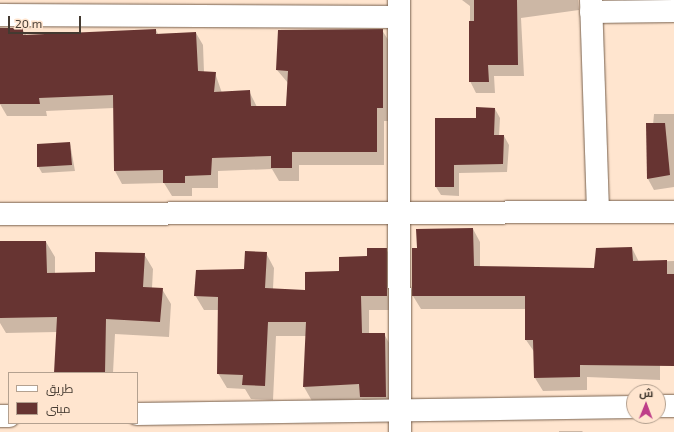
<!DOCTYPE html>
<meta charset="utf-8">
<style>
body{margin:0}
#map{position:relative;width:674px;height:432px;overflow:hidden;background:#ffe5cf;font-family:"Exo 2",Cairo,sans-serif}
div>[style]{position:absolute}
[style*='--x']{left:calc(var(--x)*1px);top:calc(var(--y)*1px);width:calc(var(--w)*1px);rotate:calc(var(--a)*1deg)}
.shadow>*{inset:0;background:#0003}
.building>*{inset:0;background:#673432}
.roads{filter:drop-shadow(0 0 1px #78614e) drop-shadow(0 0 1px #78614e)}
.street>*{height:22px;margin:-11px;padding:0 11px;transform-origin:11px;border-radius:11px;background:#fff}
span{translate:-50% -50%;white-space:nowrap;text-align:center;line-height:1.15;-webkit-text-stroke:4px #ffe5cf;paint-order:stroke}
.legend{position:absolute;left:8px;top:372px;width:130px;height:52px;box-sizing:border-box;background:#ffe5cf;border:1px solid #b4a190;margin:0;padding:5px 7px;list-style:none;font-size:12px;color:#443a31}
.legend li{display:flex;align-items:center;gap:8px;height:20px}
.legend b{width:20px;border:1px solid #b4a190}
.north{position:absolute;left:626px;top:384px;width:40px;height:40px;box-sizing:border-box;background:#ffe5cf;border:1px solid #b4a190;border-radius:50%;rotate:1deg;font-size:11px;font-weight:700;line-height:16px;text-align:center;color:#443a31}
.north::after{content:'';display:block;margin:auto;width:14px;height:18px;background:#be3e89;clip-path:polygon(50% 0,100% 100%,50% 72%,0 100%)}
.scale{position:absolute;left:8px;top:16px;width:73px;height:18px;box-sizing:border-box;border:2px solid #443a31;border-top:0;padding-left:5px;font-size:12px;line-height:14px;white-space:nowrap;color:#443a31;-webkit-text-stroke:3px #ffe5cf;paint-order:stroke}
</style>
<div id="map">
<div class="shadow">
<i style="clip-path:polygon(462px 0,578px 0,579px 10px,521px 18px,524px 76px,494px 76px,495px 93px,476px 93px,470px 81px,470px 6px)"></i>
<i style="clip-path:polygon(623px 0,674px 0,627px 5px)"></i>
<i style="clip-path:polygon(0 27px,22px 29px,27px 36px,156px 30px,158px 34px,196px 33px,203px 45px,204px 72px,215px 73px,222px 93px,249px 91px,257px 107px,286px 107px,288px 83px,277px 70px,279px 31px,382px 30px,390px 43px,390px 121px,384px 121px,384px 165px,299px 165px,299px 181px,279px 181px,272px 169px,218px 171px,218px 188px,192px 188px,192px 196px,172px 196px,164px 183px,122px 184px,115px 171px,114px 108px,46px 111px,47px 116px,7px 116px,0 104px)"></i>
<i style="clip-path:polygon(495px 109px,500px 118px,499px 136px,504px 136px,509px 145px,507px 172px,459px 173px,459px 196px,441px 195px,436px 187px,477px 119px)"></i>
<i style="clip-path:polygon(654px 114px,674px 114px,674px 187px,654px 190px,648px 179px)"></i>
<i style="clip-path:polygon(70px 143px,75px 171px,42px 173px,38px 166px)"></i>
<i style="clip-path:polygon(473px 229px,480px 242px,480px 267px,595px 269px,632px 248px,639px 262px,674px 261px,674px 349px,660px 348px,660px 380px,587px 377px,587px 390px,543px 391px,535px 378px,535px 353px,526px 340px,526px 309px,421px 309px,413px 296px,418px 249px)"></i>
<i style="clip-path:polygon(0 242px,46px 242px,55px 257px,55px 274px,96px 273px,144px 254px,153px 269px,152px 288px,162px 289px,171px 304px,169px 337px,115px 334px,113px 373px,55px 373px,57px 332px,6px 333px,0 323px)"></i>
<i style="clip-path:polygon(386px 249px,395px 264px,395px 310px,369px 310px,369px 334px,384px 334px,392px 348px,394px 411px,369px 411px,362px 399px,312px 401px,304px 387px,307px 336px,276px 336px,273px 400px,251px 399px,245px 389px,227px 388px,218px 373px,219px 310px,204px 310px,195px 295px,245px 270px,266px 253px,274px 268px,273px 289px,306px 291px)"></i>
<i style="clip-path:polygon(559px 431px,582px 431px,583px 432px,559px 432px)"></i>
</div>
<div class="building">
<i style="clip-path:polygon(474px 0,517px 0,518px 65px,488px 65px,489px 82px,469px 82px,469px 21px,474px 21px)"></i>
<i style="clip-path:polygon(0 28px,23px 28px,23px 35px,156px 29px,156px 34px,196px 32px,198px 71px,216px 72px,214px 92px,250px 90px,251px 106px,286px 106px,288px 71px,276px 70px,278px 30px,383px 29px,383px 108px,377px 108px,377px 152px,292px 152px,292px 168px,271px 168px,271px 156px,212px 158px,211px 175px,185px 176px,185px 183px,163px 183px,163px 170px,114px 171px,113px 95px,39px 98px,40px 104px,0 104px)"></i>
<i style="clip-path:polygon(476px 107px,495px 108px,494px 135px,504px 135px,503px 164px,454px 165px,454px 187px,435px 187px,435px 118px,476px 118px)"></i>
<i style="clip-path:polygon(646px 123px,665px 123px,670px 175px,647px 179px)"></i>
<i style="clip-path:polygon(70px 142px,72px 165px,37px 167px,37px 144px)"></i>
<i style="clip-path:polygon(473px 228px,474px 266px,594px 268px,596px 248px,632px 247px,633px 261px,667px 260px,667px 274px,674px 274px,674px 366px,580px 365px,580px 377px,534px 378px,533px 340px,525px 340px,525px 296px,412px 296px,412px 248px,417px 248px,416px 229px)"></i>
<i style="clip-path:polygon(0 241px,46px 241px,47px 273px,95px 272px,95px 252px,145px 253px,143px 287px,163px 288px,160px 322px,106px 319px,105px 373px,54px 373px,57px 317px,0 318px)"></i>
<i style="clip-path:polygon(367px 248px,387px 248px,387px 296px,361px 296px,362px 333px,385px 333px,386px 397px,360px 397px,359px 384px,303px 387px,306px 322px,268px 322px,265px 386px,242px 385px,243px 375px,217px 374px,218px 297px,194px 296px,196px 270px,244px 269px,245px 251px,267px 252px,265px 288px,305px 290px,305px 272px,339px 271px,339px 257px,367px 256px)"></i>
</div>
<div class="roads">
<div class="street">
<i style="--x:399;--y:0;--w:432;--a:89.9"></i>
<i style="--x:591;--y:0;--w:212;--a:88.1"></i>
<i style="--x:591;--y:12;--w:83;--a:-0.7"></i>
<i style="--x:0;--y:15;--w:399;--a:0.3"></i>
<i style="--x:0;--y:214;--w:674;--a:-0.17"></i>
<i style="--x:658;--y:406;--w:16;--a:0"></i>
<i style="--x:137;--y:414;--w:497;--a:-0.8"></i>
<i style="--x:0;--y:416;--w:9;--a:0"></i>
</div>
</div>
<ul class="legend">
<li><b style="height:5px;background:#fff"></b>طريق</li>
<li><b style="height:11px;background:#673432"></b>مبنى</li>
</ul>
<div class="north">ش</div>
<div class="scale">20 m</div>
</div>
